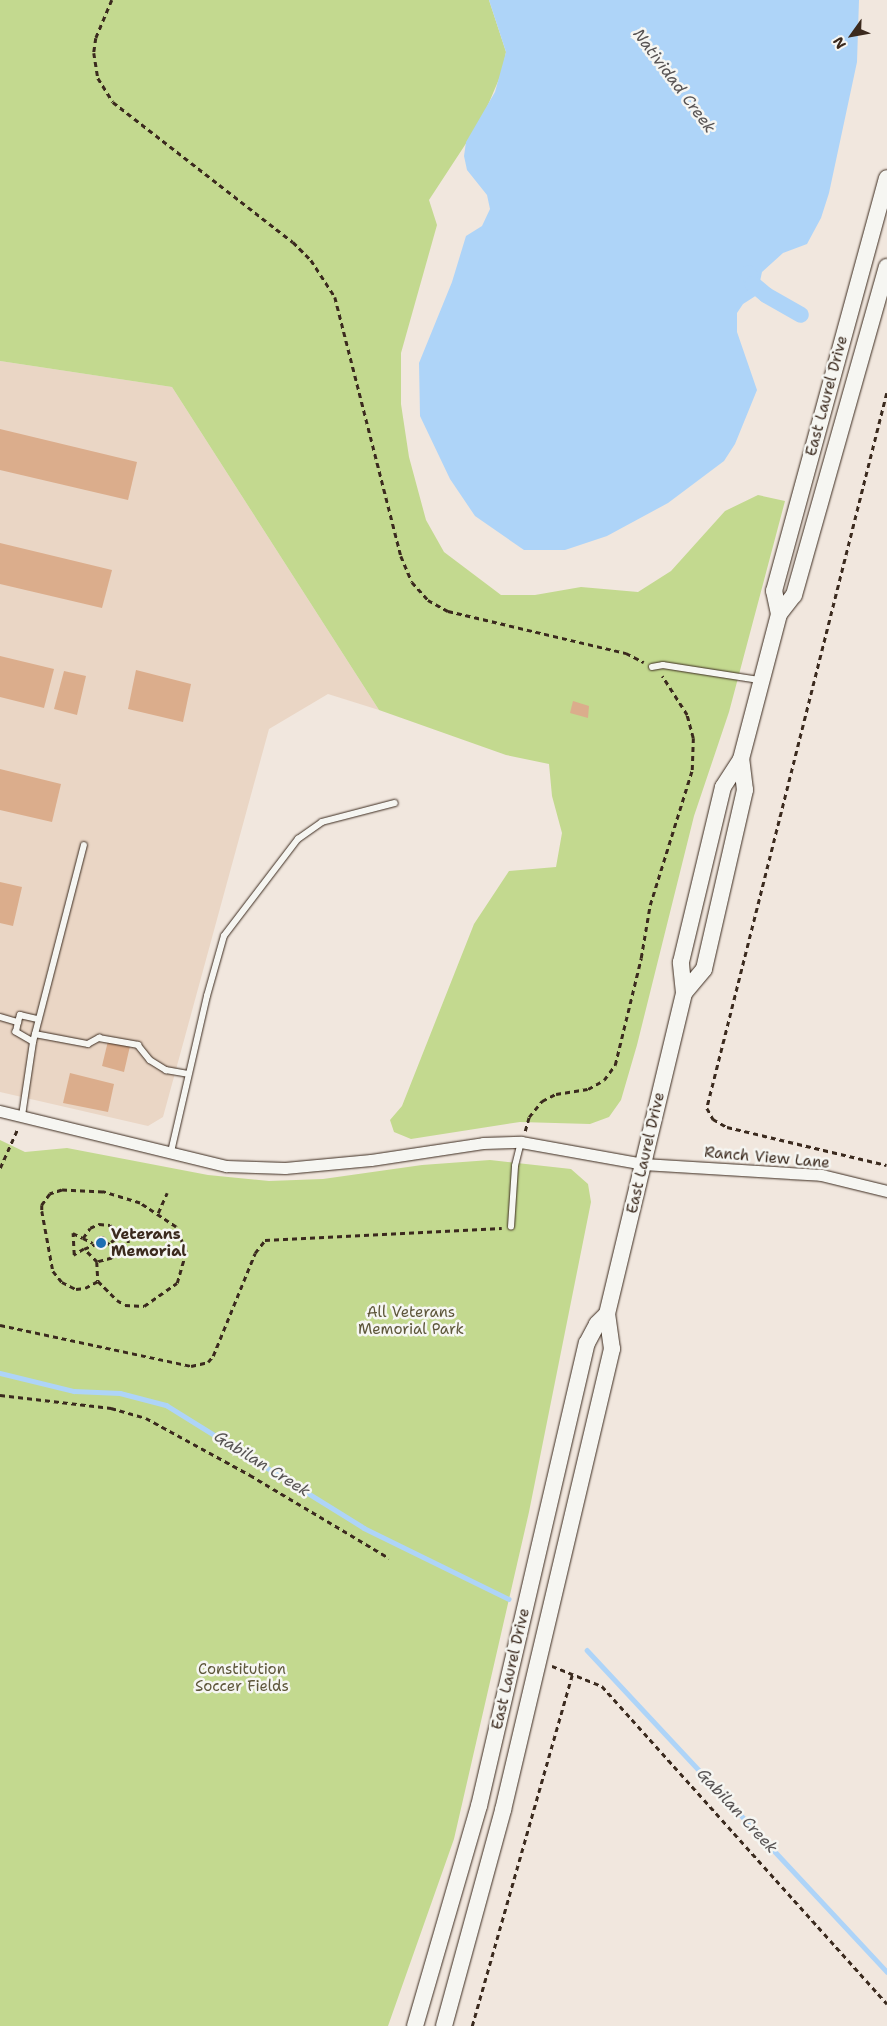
<!DOCTYPE html>
<style>
body{margin:0}
#map{position:relative;width:887px;height:2026px;overflow:hidden;background:#f1e7de;font-family:"Shantell Sans",sans-serif}
div>[style]{position:absolute}
[style*='--x']{left:calc(var(--x)*1px);top:calc(var(--y)*1px);width:calc(var(--w)*1px);rotate:calc(var(--a)*1deg)}
.built>*{inset:0;background:#ead6c5}
.green>*{inset:0;background:#c3d98f}
.water>*{inset:0;background:#aed4f8}
.stream>*{height:4.5px;margin:-2.25px;padding:0 2.25px;transform-origin:2.25px;border-radius:2.25px;background:#aed4f8}
.canal>*{height:16px;margin:-8px;padding:0 8px;transform-origin:8px;border-radius:8px;background:#aed4f8}
.building>*{inset:0;background:#dbad8c}
.path>*{height:2.5px;margin-top:-1.25px;transform-origin:0;background:repeating-linear-gradient(90deg,#3b2a1e 0 5px,transparent 0 9px)}
.path>.ring{margin:-1.25px;padding:0;box-sizing:content-box;background:none;border:2.5px solid #3b2a1e;border-radius:50%}
.roads{filter:drop-shadow(0 0 1px #3b2a1e) drop-shadow(0 0 1px #3b2a1e)}
.lane>*{height:5.5px;margin:-2.75px;padding:0 2.75px;transform-origin:2.75px;border-radius:2.75px;background:#f6f6f2}
.street>*{height:11px;margin:-5.5px;padding:0 5.5px;transform-origin:5.5px;border-radius:5.5px;background:#f6f6f2}
.secondary>*{height:16px;margin:-8px;padding:0 8px;transform-origin:8px;border-radius:8px;background:#f6f6f2}
.dots>*{width:14px;height:14px;translate:-50% -50%;box-sizing:border-box;border:2px solid #f6f6f2;border-radius:50%}
span{translate:-50% -50%;white-space:nowrap;text-align:center;line-height:1.15;-webkit-text-stroke:5px #f6f6f2;paint-order:stroke}
.street-label{font-size:15px;color:#3b2a1e}
.poi-label{font-size:15px;color:#3b2a1e;font-weight:700}
.left{translate:0 -50%;text-align:left}
.park-label{font-size:15px;color:#5d563a}
.water-label{font-size:16px;color:#585454;font-style:italic}
.north{position:absolute;left:827px;top:10px;width:50px;height:50px;-webkit-text-stroke:4px #f6f6f2;paint-order:stroke;rotate:238deg;font-size:14px;font-weight:700;line-height:20px;text-align:center;color:#3b2a1e}
.north::after{content:'';display:block;margin:auto;width:18px;height:22px;background:#3b2a1e;clip-path:polygon(50% 0,100% 100%,50% 72%,0 100%)}
</style>
<div id="map">
<div class="built">
<i style="clip-path:polygon(0 361px,172px 387px,379px 710px,328px 694px,269px 729px,163px 1117px,148px 1126px,0 1092px)"></i>
</div>
<div class="green">
<i style="clip-path:polygon(0 0,489px 0,506px 52px,502px 72px,482px 119px,429px 200px,437px 225px,401px 353px,401px 404px,409px 457px,426px 520px,444px 552px,501px 595px,535px 595px,581px 587px,638px 592px,671px 571px,725px 511px,758px 495px,785px 501px,729px 712px,694px 816px,637px 1045px,621px 1100px,609px 1117px,590px 1124px,520px 1122px,411px 1139px,394px 1132px,390px 1120px,402px 1106px,474px 924px,509px 871px,556px 867px,562px 833px,552px 796px,549px 764px,506px 755px,379px 710px,172px 387px,0 361px)"></i>
<i style="clip-path:polygon(0 1140px,25px 1152px,67px 1148px,208px 1175px,269px 1181px,323px 1179px,422px 1165px,490px 1160px,571px 1169px,588px 1184px,591px 1202px,529px 1512px,454px 1839px,388px 2026px,0 2026px)"></i>
</div>
<div class="water">
<i style="clip-path:polygon(489px 0,859px 0,857px 62px,829px 193px,821px 218px,807px 244px,783px 253px,762px 272px,757px 295px,743px 304px,737px 313px,737px 332px,757px 390px,735px 444px,724px 461px,668px 503px,607px 536px,565px 550px,524px 550px,475px 516px,450px 479px,420px 416px,419px 363px,452px 282px,466px 236px,482px 226px,490px 209px,487px 195px,467px 170px,464px 156px,466px 142px,495px 92px,506px 52px)"></i>
</div>
<div class="stream">
<i style="--x:0;--y:1373;--w:76;--a:13.7"></i>
<i style="--x:74;--y:1391;--w:46;--a:2.5"></i>
<i style="--x:120;--y:1393;--w:48;--a:14.6"></i>
<i style="--x:166;--y:1405;--w:233;--a:31.8"></i>
<i style="--x:364;--y:1528;--w:161;--a:26.1"></i>
<i style="--x:587;--y:1650;--w:440;--a:47"></i>
</div>
<div class="canal">
<i style="--x:749;--y:273;--w:12;--a:70"></i>
<i style="--x:753;--y:284;--w:17;--a:40"></i>
<i style="--x:766;--y:295;--w:40;--a:29.7"></i>
</div>
<div class="building">
<i style="clip-path:polygon(0 429px,137px 462px,128px 500px,0 470px)"></i>
<i style="clip-path:polygon(0 543px,112px 570px,102px 608px,0 584px)"></i>
<i style="clip-path:polygon(0 656px,54px 669px,44px 708px,0 697px)"></i>
<i style="clip-path:polygon(136px 670px,191px 684px,183px 722px,128px 709px)"></i>
<i style="clip-path:polygon(64px 671px,86px 676px,77px 715px,54px 709px)"></i>
<i style="clip-path:polygon(573px 701px,589px 706px,588px 718px,570px 713px)"></i>
<i style="clip-path:polygon(0 769px,61px 784px,52px 822px,0 810px)"></i>
<i style="clip-path:polygon(0 882px,22px 887px,13px 926px,0 923px)"></i>
<i style="clip-path:polygon(108px 1041px,130px 1046px,124px 1072px,102px 1066px)"></i>
<i style="clip-path:polygon(70px 1073px,114px 1084px,108px 1112px,63px 1103px)"></i>
</div>
<div class="path">
<i style="--x:112;--y:0;--w:41;--a:112.8"></i>
<i style="--x:96;--y:38;--w:15;--a:98"></i>
<i style="--x:94;--y:53;--w:25;--a:81"></i>
<i style="--x:98;--y:78;--w:28;--a:58"></i>
<i style="--x:113;--y:102;--w:228;--a:37.9"></i>
<i style="--x:293;--y:242;--w:25;--a:45"></i>
<i style="--x:311;--y:260;--w:44;--a:57"></i>
<i style="--x:335;--y:297;--w:267;--a:75.7"></i>
<i style="--x:401;--y:556;--w:28;--a:67"></i>
<i style="--x:412;--y:582;--w:24;--a:48"></i>
<i style="--x:428;--y:600;--w:23;--a:29"></i>
<i style="--x:448;--y:611;--w:183;--a:13.3"></i>
<i style="--x:626;--y:653;--w:20;--a:27"></i>
<i style="--x:887;--y:393;--w:737;--a:104.13"></i>
<i style="--x:707;--y:1108;--w:13;--a:61"></i>
<i style="--x:713;--y:1119;--w:16;--a:30"></i>
<i style="--x:727;--y:1127;--w:164;--a:13.4"></i>
<i style="--x:525;--y:1131;--w:15;--a:-74"></i>
<i style="--x:529;--y:1117;--w:21;--a:-51"></i>
<i style="--x:542;--y:1101;--w:16;--a:-27"></i>
<i style="--x:556;--y:1094;--w:32;--a:-9"></i>
<i style="--x:588;--y:1089;--w:18;--a:-29"></i>
<i style="--x:604;--y:1080;--w:19;--a:-54"></i>
<i style="--x:615;--y:1065;--w:110;--a:-76.3"></i>
<i style="--x:641;--y:958;--w:54;--a:-80.4"></i>
<i style="--x:650;--y:905;--w:141;--a:-72.7"></i>
<i style="--x:692;--y:770;--w:32;--a:-88"></i>
<i style="--x:693;--y:738;--w:24;--a:-105"></i>
<i style="--x:687;--y:715;--w:46;--a:-122.7"></i>
<i style="--x:0;--y:1168;--w:44;--a:-65.8"></i>
<i style="--x:158;--y:1213;--w:22;--a:-66"></i>
<i style="--x:99;--y:1224;--w:11;--a:5"></i>
<i style="--x:110;--y:1225;--w:14;--a:45"></i>
<i style="--x:120;--y:1235;--w:10;--a:-37"></i>
<i style="--x:128;--y:1229;--w:26;--a:88"></i>
<i style="--x:129;--y:1255;--w:10;--a:-143"></i>
<i style="--x:121;--y:1249;--w:13;--a:135"></i>
<i style="--x:112;--y:1258;--w:16;--a:165"></i>
<i style="--x:97;--y:1262;--w:18;--a:-135"></i>
<i style="--x:84;--y:1249;--w:12;--a:149"></i>
<i style="--x:74;--y:1255;--w:22;--a:-93"></i>
<i style="--x:73;--y:1233;--w:11;--a:27"></i>
<i style="--x:83;--y:1238;--w:12;--a:-55"></i>
<i style="--x:90;--y:1228;--w:10;--a:-24"></i>
<i class="ring" style="left:98.5px;top:1237.5px;width:4.5px;height:4.5px"></i>
<i style="--x:83;--y:1238;--w:11;--a:27"></i>
<i style="--x:105;--y:1242;--w:17;--a:24"></i>
<i style="--x:111;--y:1242;--w:11;--a:-38"></i>
<i style="--x:84;--y:1249;--w:15;--a:-23"></i>
<i style="--x:97;--y:1262;--w:19;--a:87"></i>
<i style="--x:98;--y:1281;--w:27;--a:45"></i>
<i style="--x:117;--y:1300;--w:9;--a:32"></i>
<i style="--x:125;--y:1305;--w:19;--a:3"></i>
<i style="--x:144;--y:1306;--w:40;--a:-34.9"></i>
<i style="--x:177;--y:1283;--w:32;--a:-74"></i>
<i style="--x:186;--y:1252;--w:27;--a:-112"></i>
<i style="--x:176;--y:1227;--w:43;--a:-146.3"></i>
<i style="--x:140;--y:1203;--w:39;--a:-163"></i>
<i style="--x:103;--y:1192;--w:41;--a:-177.2"></i>
<i style="--x:62;--y:1190;--w:13;--a:162"></i>
<i style="--x:50;--y:1194;--w:14;--a:126"></i>
<i style="--x:42;--y:1205;--w:6;--a:90"></i>
<i style="--x:42;--y:1211;--w:61;--a:79.6"></i>
<i style="--x:53;--y:1271;--w:14;--a:51"></i>
<i style="--x:62;--y:1282;--w:16;--a:27"></i>
<i style="--x:76;--y:1289;--w:9;--a:-6"></i>
<i style="--x:85;--y:1288;--w:15;--a:-28"></i>
<i style="--x:0;--y:1325;--w:195;--a:12.1"></i>
<i style="--x:191;--y:1366;--w:17;--a:-13"></i>
<i style="--x:208;--y:1362;--w:8;--a:-50"></i>
<i style="--x:213;--y:1356;--w:111;--a:-67.8"></i>
<i style="--x:255;--y:1253;--w:16;--a:-52"></i>
<i style="--x:265;--y:1240;--w:237;--a:-2.9"></i>
<i style="--x:0;--y:1395;--w:112;--a:6.7"></i>
<i style="--x:111;--y:1408;--w:36;--a:16"></i>
<i style="--x:146;--y:1418;--w:119;--a:28.7"></i>
<i style="--x:250;--y:1475;--w:162;--a:30.8"></i>
<i style="--x:552;--y:1666;--w:54;--a:21.8"></i>
<i style="--x:602;--y:1686;--w:427;--a:48.1"></i>
<i style="--x:472;--y:2026;--w:366;--a:-74.1"></i>
</div>
<div class="roads">
<div class="lane">
<i style="--x:652;--y:667;--w:11;--a:-10"></i>
<i style="--x:663;--y:665;--w:97;--a:8.9"></i>
<i style="--x:0;--y:1017;--w:19;--a:16"></i>
<i style="--x:35;--y:1034;--w:54;--a:10.7"></i>
<i style="--x:88;--y:1044;--w:13;--a:-29"></i>
<i style="--x:99;--y:1038;--w:40;--a:10"></i>
<i style="--x:138;--y:1045;--w:19;--a:51"></i>
<i style="--x:150;--y:1060;--w:19;--a:32"></i>
<i style="--x:166;--y:1070;--w:22;--a:10"></i>
<i style="--x:33;--y:1042;--w:20;--a:-150"></i>
<i style="--x:16;--y:1032;--w:10;--a:-79"></i>
<i style="--x:18;--y:1022;--w:7;--a:-74"></i>
<i style="--x:20;--y:1015;--w:18;--a:13"></i>
<i style="--x:22;--y:1116;--w:75;--a:-81.5"></i>
<i style="--x:33;--y:1042;--w:203;--a:-75.5"></i>
<i style="--x:171;--y:1152;--w:160;--a:-77"></i>
<i style="--x:207;--y:996;--w:62;--a:-74.2"></i>
<i style="--x:224;--y:936;--w:122;--a:-52.7"></i>
<i style="--x:298;--y:839;--w:29;--a:-35"></i>
<i style="--x:322;--y:822;--w:75;--a:-14.6"></i>
<i style="--x:511;--y:1227;--w:61;--a:-86.2"></i>
<i style="--x:515;--y:1166;--w:25;--a:-76"></i>
</div>
<div class="street">
<i style="--x:0;--y:1111;--w:233;--a:13.7"></i>
<i style="--x:226;--y:1166;--w:59;--a:1.9"></i>
<i style="--x:285;--y:1168;--w:86;--a:-5.3"></i>
<i style="--x:371;--y:1160;--w:113;--a:-8.6"></i>
<i style="--x:483;--y:1143;--w:38;--a:-2"></i>
<i style="--x:521;--y:1142;--w:124;--a:10.2"></i>
<i style="--x:643;--y:1164;--w:178;--a:3.5"></i>
<i style="--x:821;--y:1175;--w:68;--a:13.6"></i>
</div>
<div class="secondary">
<i style="--x:779;--y:614;--w:24;--a:-102"></i>
<i style="--x:774;--y:591;--w:428;--a:-74.7"></i>
<i style="--x:684;--y:993;--w:31;--a:-50"></i>
<i style="--x:704;--y:969;--w:184;--a:-77.1"></i>
<i style="--x:745;--y:790;--w:31;--a:-97"></i>
<i style="--x:415;--y:2026;--w:229;--a:-73.8"></i>
<i style="--x:479;--y:1806;--w:475;--a:-76.9"></i>
<i style="--x:587;--y:1343;--w:21;--a:-62"></i>
<i style="--x:597;--y:1324;--w:14;--a:-45"></i>
<i style="--x:444;--y:2026;--w:224;--a:-74.7"></i>
<i style="--x:503;--y:1810;--w:474;--a:-76.7"></i>
<i style="--x:612;--y:1349;--w:35;--a:-98"></i>
<i style="--x:607;--y:1314;--w:330;--a:-76.5"></i>
<i style="--x:684;--y:993;--w:31;--a:-96"></i>
<i style="--x:681;--y:962;--w:180;--a:-76.5"></i>
<i style="--x:723;--y:787;--w:33;--a:-57"></i>
<i style="--x:741;--y:759;--w:150;--a:-75.3"></i>
<i style="--x:779;--y:614;--w:24;--a:-52"></i>
<i style="--x:794;--y:595;--w:341;--a:-74.2"></i>
</div>
</div>
<div class="dots">
<i style="left:101px;top:1243px;background:#1f6fb2"></i>
</div>
<div class="street-label">
<span style="left:827px;top:396px;rotate:-75deg">East Laurel Drive</span>
<span style="left:646px;top:1153px;rotate:-77deg">East Laurel Drive</span>
<span style="left:767px;top:1158px;rotate:5deg">Ranch View Lane</span>
<span style="left:511px;top:1669px;rotate:-77deg">East Laurel Drive</span>
</div>
<div class="poi-label">
<span class="left" style="left:111px;top:1243px">Veterans<br>Memorial</span>
</div>
<div class="park-label">
<span style="left:411px;top:1321px">All Veterans<br>Memorial Park</span>
<span style="left:242px;top:1678px">Constitution<br>Soccer Fields</span>
</div>
<div class="water-label">
<span style="left:674px;top:81px;rotate:53deg">Natividad Creek</span>
<span style="left:262px;top:1464px;rotate:32deg">Gabilan Creek</span>
<span style="left:737px;top:1811px;rotate:47deg">Gabilan Creek</span>
</div>
<div class="north">N</div>
</div>
